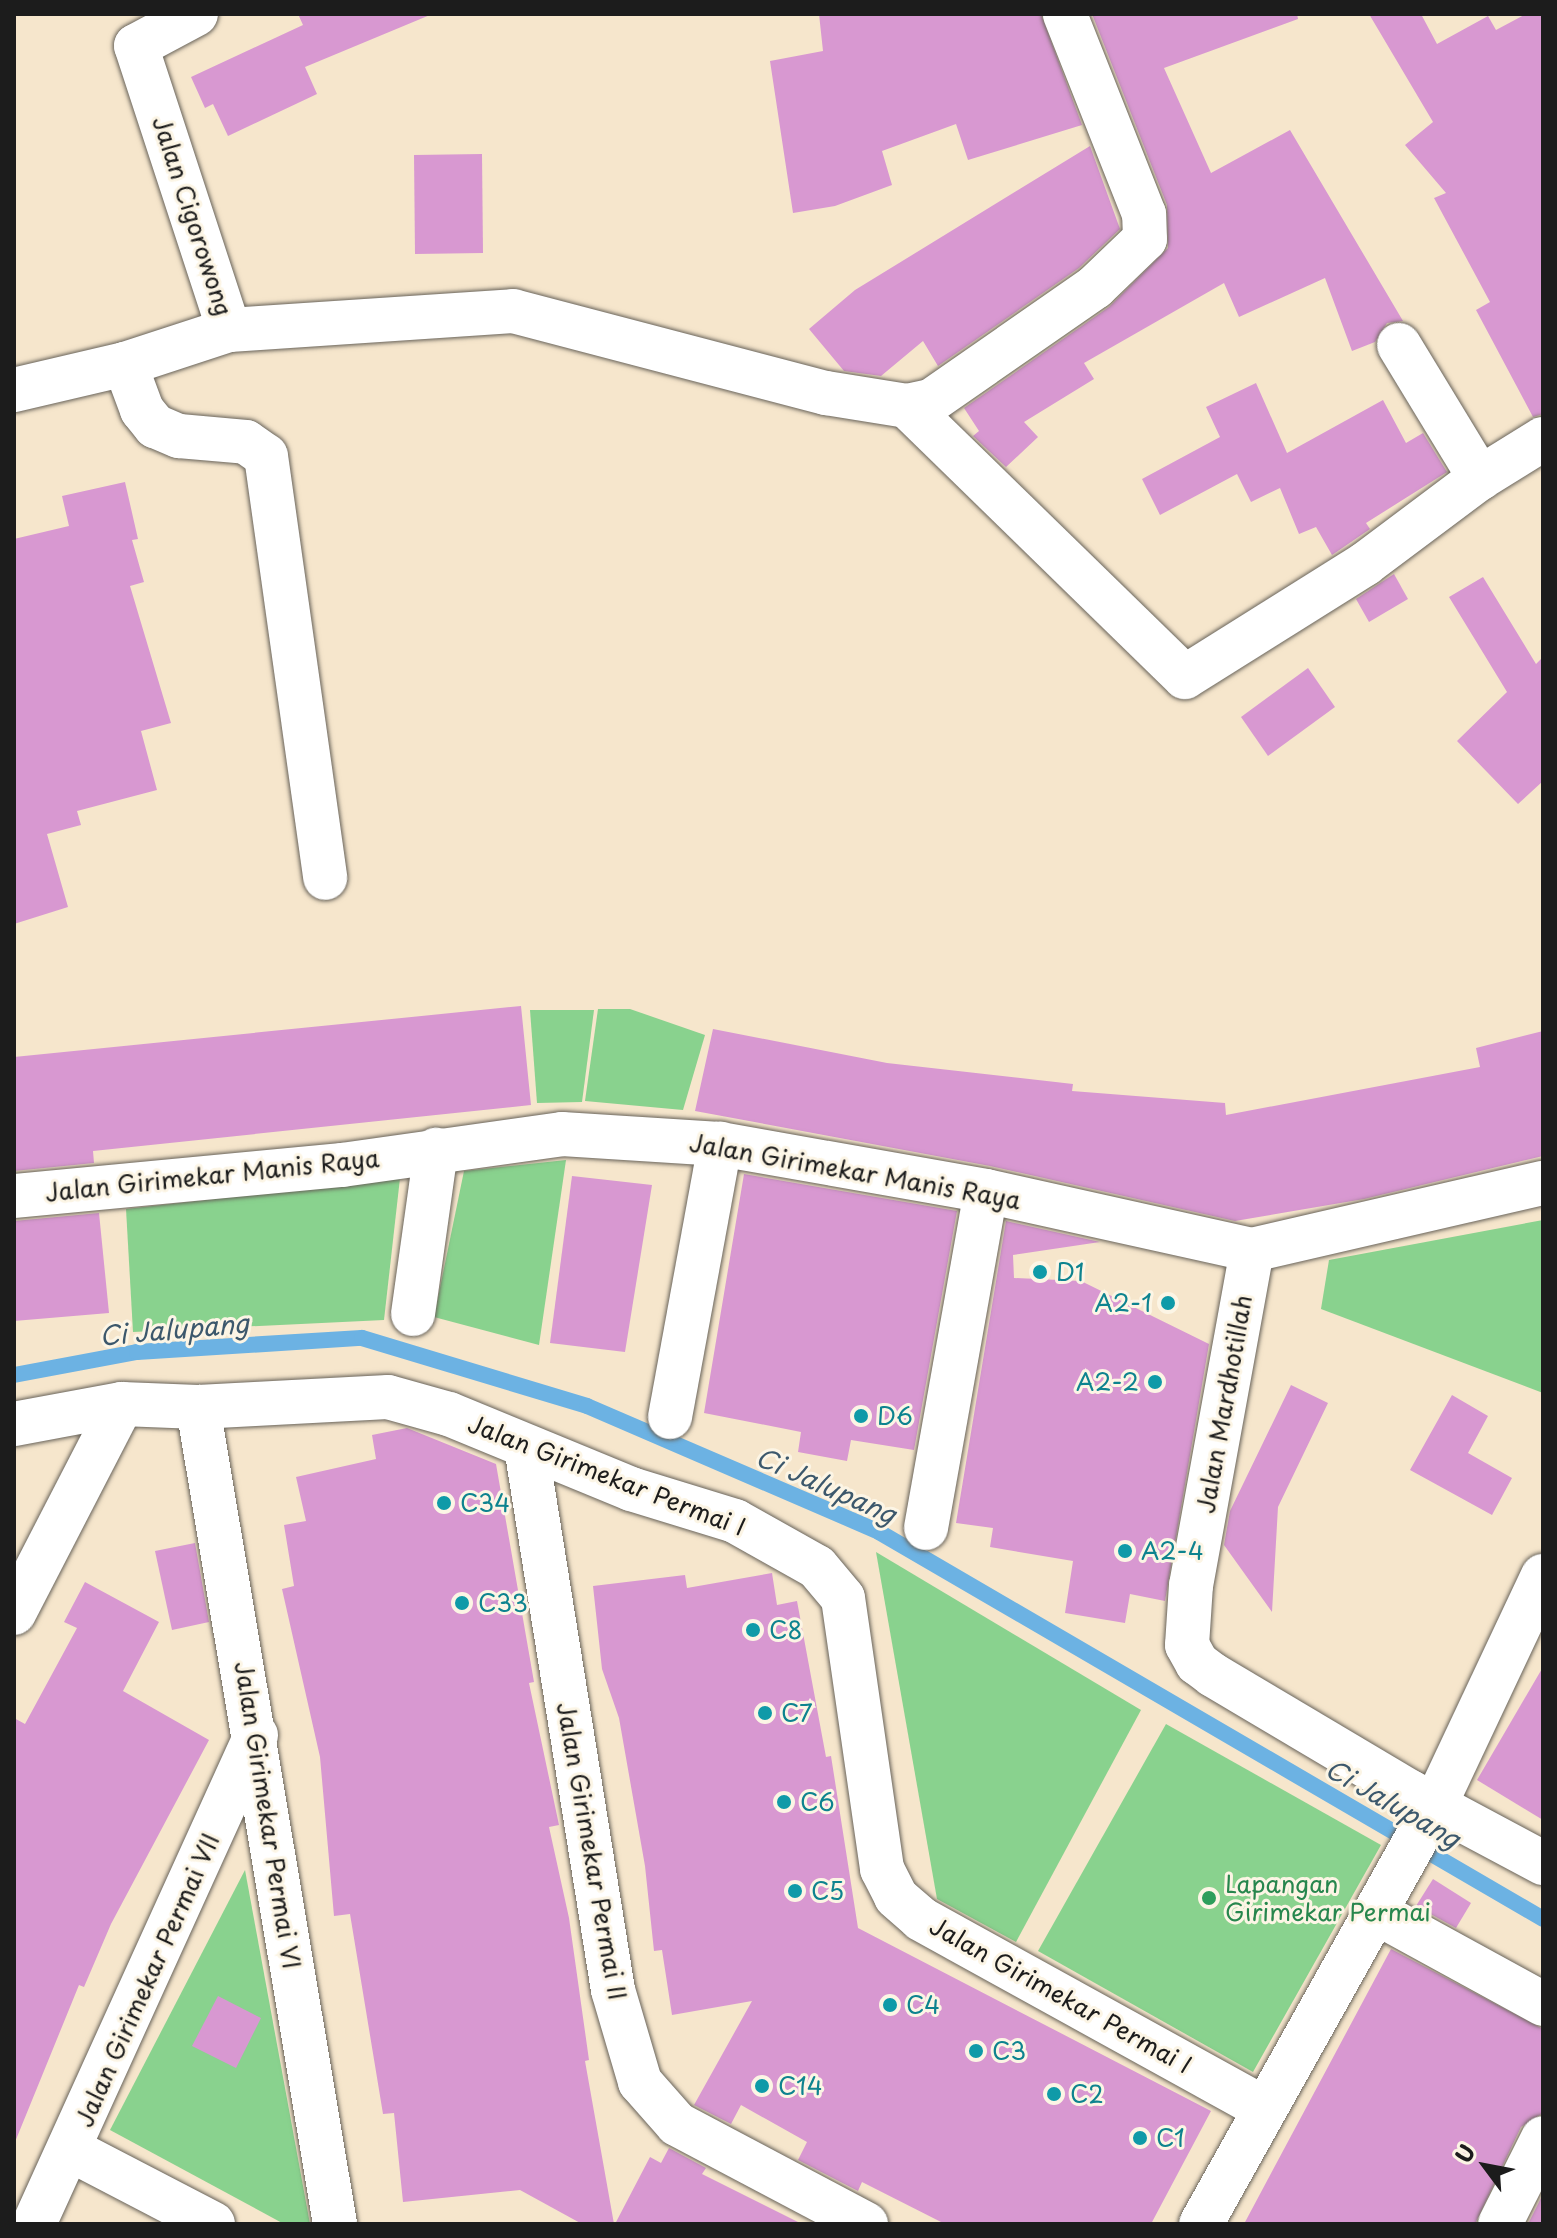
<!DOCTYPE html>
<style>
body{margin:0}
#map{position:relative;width:1557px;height:2238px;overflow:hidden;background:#f6e6cc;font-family:"Playpen Sans",sans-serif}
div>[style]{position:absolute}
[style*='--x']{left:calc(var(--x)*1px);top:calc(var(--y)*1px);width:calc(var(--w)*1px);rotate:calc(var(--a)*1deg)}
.green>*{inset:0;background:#89d28e}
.stream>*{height:16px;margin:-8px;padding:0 8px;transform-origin:8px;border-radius:8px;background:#6cb2e3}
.building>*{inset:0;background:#d898d1}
.roads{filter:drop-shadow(0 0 2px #68635a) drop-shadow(0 0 2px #68635a)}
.street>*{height:44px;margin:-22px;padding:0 22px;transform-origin:22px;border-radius:22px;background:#fff}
.dots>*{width:22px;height:22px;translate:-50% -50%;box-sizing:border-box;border:4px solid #fcf5e5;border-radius:50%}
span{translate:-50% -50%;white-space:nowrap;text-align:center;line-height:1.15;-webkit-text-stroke:6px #fcf5e5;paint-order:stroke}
.street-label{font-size:24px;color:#1c1c1c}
.culture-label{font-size:24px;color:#0d838f}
.left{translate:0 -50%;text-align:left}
.right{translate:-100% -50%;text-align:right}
.leisure-label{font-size:24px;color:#27864d}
.water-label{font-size:26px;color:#3c586c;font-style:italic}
.frame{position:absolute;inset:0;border:16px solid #1c1c1c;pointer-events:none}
.north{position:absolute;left:1445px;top:2126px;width:80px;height:80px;-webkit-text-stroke:6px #fcf5e5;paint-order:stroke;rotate:302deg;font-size:22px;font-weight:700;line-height:32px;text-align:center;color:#1c1c1c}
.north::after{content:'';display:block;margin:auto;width:28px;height:36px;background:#1c1c1c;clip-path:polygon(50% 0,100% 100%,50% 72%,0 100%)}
</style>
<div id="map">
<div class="green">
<i style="clip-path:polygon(598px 1009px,630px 1009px,705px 1035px,683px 1110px,585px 1101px)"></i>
<i style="clip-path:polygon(530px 1010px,594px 1010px,582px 1102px,537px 1103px)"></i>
<i style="clip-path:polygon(566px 1160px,539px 1345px,434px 1317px,464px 1171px)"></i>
<i style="clip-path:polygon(400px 1178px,384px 1320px,133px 1332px,126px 1209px)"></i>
<i style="clip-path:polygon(1543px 1220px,1543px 1393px,1321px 1309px,1329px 1260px)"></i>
<i style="clip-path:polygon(876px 1552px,1141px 1710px,1016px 1942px,937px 1899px)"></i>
<i style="clip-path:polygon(1166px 1724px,1381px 1845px,1253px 2072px,1038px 1951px)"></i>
<i style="clip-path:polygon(245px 1870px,310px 2224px,284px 2224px,110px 2130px)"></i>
</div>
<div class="stream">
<i style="--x:14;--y:1375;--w:125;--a:-10.6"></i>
<i style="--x:137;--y:1352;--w:225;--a:-3.6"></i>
<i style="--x:362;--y:1338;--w:235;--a:16.8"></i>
<i style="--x:587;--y:1406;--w:318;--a:23.3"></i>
<i style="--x:879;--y:1532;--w:769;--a:30.23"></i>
</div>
<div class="building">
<i style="clip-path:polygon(298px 14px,430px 15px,305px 67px,317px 94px,228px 136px,213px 104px,205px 108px,191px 77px,303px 25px)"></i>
<i style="clip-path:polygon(819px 14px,1041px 14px,1082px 125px,968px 160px,956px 124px,882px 151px,892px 185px,835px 206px,793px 213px,770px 61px,823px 51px)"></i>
<i style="clip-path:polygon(1092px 14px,1297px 14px,1298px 19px,1164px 68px,1211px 173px,1290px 130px,1403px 321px,1387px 323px,1375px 342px,1352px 351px,1325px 278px,1239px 317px,1224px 283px,1084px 363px,1094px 379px,1024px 422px,1038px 437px,1006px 467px,973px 436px,979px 431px,964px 408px,1109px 307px,1168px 248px,1167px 205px)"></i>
<i style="clip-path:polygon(1369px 14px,1421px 14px,1437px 44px,1488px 16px,1496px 30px,1526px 14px,1543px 14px,1543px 414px,1533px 417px,1476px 310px,1490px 302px,1434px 198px,1446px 193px,1405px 145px,1433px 122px)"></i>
<i style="clip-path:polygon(1090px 146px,1120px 229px,1079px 268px,938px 366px,923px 341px,881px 376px,844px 371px,809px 329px,855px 290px)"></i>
<i style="clip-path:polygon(482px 154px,483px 253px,415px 254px,414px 155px)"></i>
<i style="clip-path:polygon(1256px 383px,1287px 453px,1383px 400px,1406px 443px,1423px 433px,1447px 472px,1366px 523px,1370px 529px,1332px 555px,1316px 527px,1299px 534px,1280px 488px,1251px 502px,1237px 474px,1160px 515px,1142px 479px,1220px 437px,1206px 407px)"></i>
<i style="clip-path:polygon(125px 482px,138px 539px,132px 540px,144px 582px,130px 586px,171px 723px,141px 731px,157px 790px,77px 811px,81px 825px,47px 834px,68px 907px,14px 924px,14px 539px,69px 526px,62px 496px)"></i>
<i style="clip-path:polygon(1394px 574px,1408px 599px,1369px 622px,1356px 599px)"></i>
<i style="clip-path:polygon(1483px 577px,1536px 664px,1543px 657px,1543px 781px,1518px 804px,1457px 741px,1507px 692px,1449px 597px)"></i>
<i style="clip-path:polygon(1308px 668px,1335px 707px,1268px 756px,1241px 717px)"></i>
<i style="clip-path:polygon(521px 1006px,531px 1105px,93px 1151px,94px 1163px,14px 1171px,14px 1057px)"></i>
<i style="clip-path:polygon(713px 1029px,887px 1063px,1073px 1084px,1072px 1091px,1225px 1103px,1226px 1115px,1480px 1067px,1476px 1048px,1543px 1031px,1543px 1156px,1364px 1199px,1235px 1221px,990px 1166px,695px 1111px)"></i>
<i style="clip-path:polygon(744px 1174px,957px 1211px,914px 1450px,851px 1440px,847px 1461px,798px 1452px,801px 1432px,704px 1413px)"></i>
<i style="clip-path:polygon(572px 1176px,652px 1185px,625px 1352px,550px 1343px)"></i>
<i style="clip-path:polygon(99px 1213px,109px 1313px,14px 1321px,14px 1221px)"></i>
<i style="clip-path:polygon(1006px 1221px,1100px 1242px,1013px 1255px,1014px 1278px,1081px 1281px,1209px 1344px,1165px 1601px,1130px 1594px,1125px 1623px,1065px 1613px,1073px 1561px,990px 1547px,993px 1528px,956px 1523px)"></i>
<i style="clip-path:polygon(1291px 1385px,1328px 1403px,1278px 1507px,1272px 1612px,1224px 1545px,1230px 1511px)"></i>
<i style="clip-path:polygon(1452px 1395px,1488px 1416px,1468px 1453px,1512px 1478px,1492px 1515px,1410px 1470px)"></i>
<i style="clip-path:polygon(407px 1428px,496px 1464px,534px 1682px,529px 1683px,559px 1825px,549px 1827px,569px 1918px,589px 2060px,585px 2061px,614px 2224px,582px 2224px,520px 2190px,403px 2202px,394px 2113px,383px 2114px,350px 1914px,334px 1916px,320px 1757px,282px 1589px,294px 1586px,284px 1525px,306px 1521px,296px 1477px,376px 1459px,372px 1435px)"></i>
<i style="clip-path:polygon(195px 1543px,209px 1622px,172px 1630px,155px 1551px)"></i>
<i style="clip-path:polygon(772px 1573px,777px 1605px,797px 1601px,826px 1757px,831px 1756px,858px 1928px,1211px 2111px,1151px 2224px,945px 2224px,862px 2182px,858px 2191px,798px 2160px,807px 2142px,741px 2105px,731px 2124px,694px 2105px,752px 2001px,672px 2015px,662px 1950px,654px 1951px,645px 1866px,619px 1718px,602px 1669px,593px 1586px,685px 1575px,687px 1588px)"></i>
<i style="clip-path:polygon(85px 1582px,159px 1622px,123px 1691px,209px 1740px,111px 1924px,84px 1987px,79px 1985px,15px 2142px,14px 1718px,25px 1724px,77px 1628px,64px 1622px)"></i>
<i style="clip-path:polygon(1543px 1667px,1543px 1820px,1477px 1780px)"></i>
<i style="clip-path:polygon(1433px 1879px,1471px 1903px,1456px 1928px,1416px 1906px)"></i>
<i style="clip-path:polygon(1391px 1949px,1543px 2029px,1543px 2113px,1521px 2127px,1475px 2224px,1244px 2224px)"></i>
<i style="clip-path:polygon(218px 1996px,261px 2018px,236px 2068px,192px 2046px)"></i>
<i style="clip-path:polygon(669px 2148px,706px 2168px,702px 2174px,802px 2224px,615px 2224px,650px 2157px,661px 2163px)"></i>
<i style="clip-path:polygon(1543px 2194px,1543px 2224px,1528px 2224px)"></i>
</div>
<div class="roads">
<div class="street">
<i style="--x:229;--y:330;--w:285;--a:-3.8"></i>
<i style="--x:513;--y:311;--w:324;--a:14.7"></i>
<i style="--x:826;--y:393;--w:82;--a:9.1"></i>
<i style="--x:907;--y:406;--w:25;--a:-12"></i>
<i style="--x:931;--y:401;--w:200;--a:-34.8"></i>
<i style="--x:1095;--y:287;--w:69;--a:-43.8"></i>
<i style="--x:1145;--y:239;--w:25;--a:-92"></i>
<i style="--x:1144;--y:214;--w:215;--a:-111.6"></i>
<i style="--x:1399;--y:345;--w:156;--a:58.7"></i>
<i style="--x:125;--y:364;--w:49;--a:69.7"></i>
<i style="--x:142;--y:410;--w:21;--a:51"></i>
<i style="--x:155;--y:426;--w:26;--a:23"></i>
<i style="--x:179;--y:436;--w:67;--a:5.1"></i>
<i style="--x:246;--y:442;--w:24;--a:35"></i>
<i style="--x:266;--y:456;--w:426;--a:82"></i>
<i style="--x:14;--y:390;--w:114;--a:-13.2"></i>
<i style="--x:125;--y:364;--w:109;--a:-18.1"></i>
<i style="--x:229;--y:330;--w:299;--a:-108.1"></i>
<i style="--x:136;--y:46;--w:68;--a:-28.1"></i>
<i style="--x:907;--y:406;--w:388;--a:44.3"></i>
<i style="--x:1185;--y:677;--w:213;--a:-32.1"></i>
<i style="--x:1365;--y:564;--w:144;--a:-36.8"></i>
<i style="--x:1480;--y:478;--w:74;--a:-31.8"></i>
<i style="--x:14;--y:1196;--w:329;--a:-5.4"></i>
<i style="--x:342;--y:1165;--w:222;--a:-8"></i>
<i style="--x:562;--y:1134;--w:158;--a:3.6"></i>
<i style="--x:720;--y:1144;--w:270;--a:10"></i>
<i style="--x:986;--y:1191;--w:272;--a:12.5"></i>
<i style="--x:1252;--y:1250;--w:299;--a:-13"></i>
<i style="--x:1252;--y:1250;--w:341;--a:100.3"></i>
<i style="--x:1191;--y:1585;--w:60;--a:93.8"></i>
<i style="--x:1187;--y:1645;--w:21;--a:61"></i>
<i style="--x:1197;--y:1663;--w:20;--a:37"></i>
<i style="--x:1213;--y:1675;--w:229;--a:30.7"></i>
<i style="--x:1410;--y:1792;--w:151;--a:28.1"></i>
<i style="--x:413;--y:1314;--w:166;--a:-82"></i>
<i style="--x:198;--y:1407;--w:828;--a:80.48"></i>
<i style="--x:670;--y:1417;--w:278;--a:-79.6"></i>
<i style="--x:14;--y:1424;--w:110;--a:-10.5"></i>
<i style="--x:122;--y:1404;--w:76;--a:2.3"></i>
<i style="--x:198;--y:1407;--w:190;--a:-3"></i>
<i style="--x:388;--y:1397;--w:63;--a:15.6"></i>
<i style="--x:449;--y:1414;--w:197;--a:22.4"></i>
<i style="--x:631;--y:1489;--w:109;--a:17.1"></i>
<i style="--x:735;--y:1521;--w:94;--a:29.3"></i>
<i style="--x:817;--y:1567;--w:40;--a:50"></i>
<i style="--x:843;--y:1598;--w:274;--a:81.8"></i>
<i style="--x:882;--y:1869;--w:31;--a:63"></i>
<i style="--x:896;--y:1897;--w:33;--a:41"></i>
<i style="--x:921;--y:1919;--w:389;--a:28.9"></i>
<i style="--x:526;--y:1447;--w:550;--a:80.9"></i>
<i style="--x:613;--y:1990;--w:96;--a:73.6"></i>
<i style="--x:640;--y:2082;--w:56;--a:48.6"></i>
<i style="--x:677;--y:2124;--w:214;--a:27.9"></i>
<i style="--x:926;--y:1528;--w:342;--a:-79.9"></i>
<i style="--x:14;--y:1613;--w:235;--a:-62.7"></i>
<i style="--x:1377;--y:1913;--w:189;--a:28.7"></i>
<i style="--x:71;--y:2150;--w:160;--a:27.5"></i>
<i style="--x:34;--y:2224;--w:537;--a:-65.58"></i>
<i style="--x:1201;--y:2224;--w:482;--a:-60.8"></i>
<i style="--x:1436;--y:1803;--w:251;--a:-64.8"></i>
<i style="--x:1500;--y:2224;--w:96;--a:-63.4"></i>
</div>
</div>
<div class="dots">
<i style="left:1040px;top:1272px;background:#0f9aa8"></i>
<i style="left:1168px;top:1303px;background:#0f9aa8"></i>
<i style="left:1155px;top:1382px;background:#0f9aa8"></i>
<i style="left:861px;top:1416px;background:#0f9aa8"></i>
<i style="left:444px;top:1503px;background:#0f9aa8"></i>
<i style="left:1125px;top:1551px;background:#0f9aa8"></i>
<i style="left:462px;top:1603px;background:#0f9aa8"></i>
<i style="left:753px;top:1630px;background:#0f9aa8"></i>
<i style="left:765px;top:1713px;background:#0f9aa8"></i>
<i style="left:784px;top:1802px;background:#0f9aa8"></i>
<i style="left:795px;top:1891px;background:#0f9aa8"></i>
<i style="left:1209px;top:1898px;background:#2e9e5b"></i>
<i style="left:890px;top:2005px;background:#0f9aa8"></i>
<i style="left:976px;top:2051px;background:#0f9aa8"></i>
<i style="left:762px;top:2086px;background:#0f9aa8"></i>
<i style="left:1054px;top:2094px;background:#0f9aa8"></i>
<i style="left:1140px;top:2138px;background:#0f9aa8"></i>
</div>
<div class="street-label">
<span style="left:193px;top:216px;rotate:72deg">Jalan Cigorowong</span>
<span style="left:855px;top:1171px;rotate:10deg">Jalan Girimekar Manis Raya</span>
<span style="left:212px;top:1175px;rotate:-6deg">Jalan Girimekar Manis Raya</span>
<span style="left:1224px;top:1404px;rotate:-80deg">Jalan Mardhotillah</span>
<span style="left:607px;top:1475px;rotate:21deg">Jalan Girimekar Permai I</span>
<span style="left:268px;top:1815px;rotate:81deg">Jalan Girimekar Permai VI</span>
<span style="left:592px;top:1851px;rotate:80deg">Jalan Girimekar Permai II</span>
<span style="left:147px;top:1980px;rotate:-66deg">Jalan Girimekar Permai VII</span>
<span style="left:1061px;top:1995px;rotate:29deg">Jalan Girimekar Permai I</span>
</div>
<div class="culture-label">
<span class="left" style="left:1056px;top:1272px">D1</span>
<span class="right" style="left:1152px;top:1303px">A2-1</span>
<span class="right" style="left:1139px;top:1382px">A2-2</span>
<span class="left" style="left:877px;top:1416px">D6</span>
<span class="left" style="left:460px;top:1503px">C34</span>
<span class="left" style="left:1141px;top:1551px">A2-4</span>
<span class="left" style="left:478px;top:1603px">C33</span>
<span class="left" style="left:769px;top:1630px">C8</span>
<span class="left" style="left:781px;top:1713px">C7</span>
<span class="left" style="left:800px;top:1802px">C6</span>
<span class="left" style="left:811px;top:1891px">C5</span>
<span class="left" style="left:906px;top:2005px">C4</span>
<span class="left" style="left:992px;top:2051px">C3</span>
<span class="left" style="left:778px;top:2086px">C14</span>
<span class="left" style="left:1070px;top:2094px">C2</span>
<span class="left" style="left:1156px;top:2138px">C1</span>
</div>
<div class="leisure-label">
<span class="left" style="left:1225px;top:1898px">Lapangan<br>Girimekar Permai</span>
</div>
<div class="water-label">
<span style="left:174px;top:1329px;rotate:-5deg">Ci Jalupang</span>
<span style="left:826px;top:1485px;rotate:24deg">Ci Jalupang</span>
<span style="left:1393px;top:1803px;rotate:30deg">Ci Jalupang</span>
</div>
<div class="frame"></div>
<div class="north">U</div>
</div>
